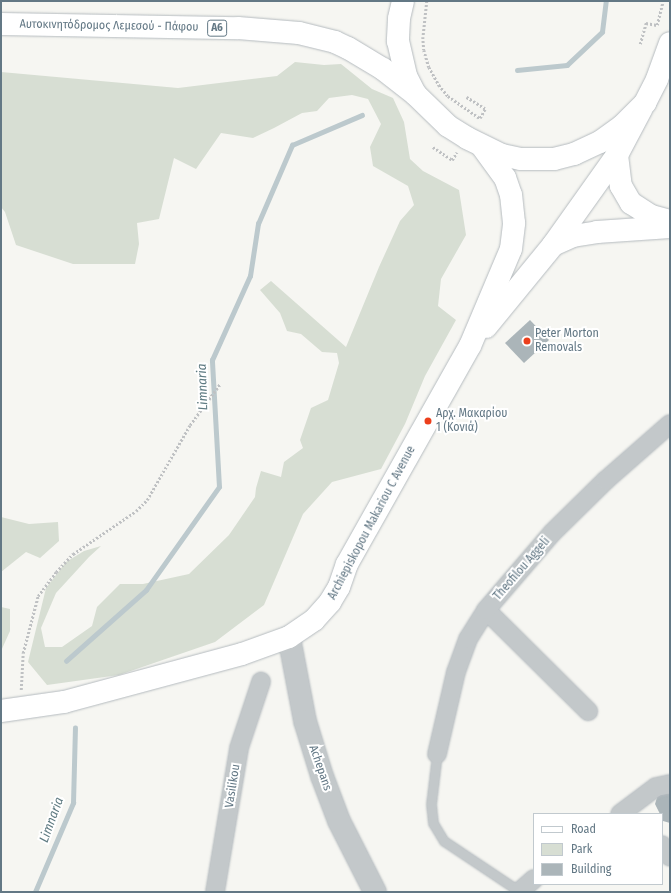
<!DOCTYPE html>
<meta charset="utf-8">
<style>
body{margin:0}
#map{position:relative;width:671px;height:893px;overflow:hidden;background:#f6f6f2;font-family:"Fira Sans Condensed",sans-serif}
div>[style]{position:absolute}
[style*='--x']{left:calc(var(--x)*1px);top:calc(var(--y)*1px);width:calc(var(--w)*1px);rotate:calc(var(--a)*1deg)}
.green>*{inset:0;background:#d7ded3}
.stream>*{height:4.5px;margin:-2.25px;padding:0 2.25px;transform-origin:2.25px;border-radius:2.25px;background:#bcc9cd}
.building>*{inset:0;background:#abb5b9}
.path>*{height:2.5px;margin-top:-1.25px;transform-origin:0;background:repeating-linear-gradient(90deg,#bfc1c3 0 2px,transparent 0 4px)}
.roads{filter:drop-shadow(0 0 1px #b5bbbf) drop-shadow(0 0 1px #b5bbbf)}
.service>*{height:9px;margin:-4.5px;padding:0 4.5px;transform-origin:4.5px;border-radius:4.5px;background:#c3c8ca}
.minor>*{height:18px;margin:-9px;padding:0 9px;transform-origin:9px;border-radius:9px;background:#c3c8ca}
.tertiary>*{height:22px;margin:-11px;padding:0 11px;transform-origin:11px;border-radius:11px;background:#c3c8ca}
.secondary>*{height:22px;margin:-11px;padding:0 11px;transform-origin:11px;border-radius:11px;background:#fff}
.trunk>*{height:22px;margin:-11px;padding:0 11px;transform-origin:11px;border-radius:11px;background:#fff}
.motorway>*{height:22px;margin:-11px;padding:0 11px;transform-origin:11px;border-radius:11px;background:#fff}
.dots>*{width:11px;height:11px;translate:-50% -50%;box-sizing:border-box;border:2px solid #fff;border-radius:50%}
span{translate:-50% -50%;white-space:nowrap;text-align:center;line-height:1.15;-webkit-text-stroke:4px #fff;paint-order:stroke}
.shield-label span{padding:1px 3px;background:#fff;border:1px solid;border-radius:3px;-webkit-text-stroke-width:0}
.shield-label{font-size:11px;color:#637885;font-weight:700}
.street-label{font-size:12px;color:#637885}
.poi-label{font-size:12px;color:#637885}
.left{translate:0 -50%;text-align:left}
.water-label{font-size:13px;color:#5f7b82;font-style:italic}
.frame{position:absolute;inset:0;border:2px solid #637885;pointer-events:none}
.legend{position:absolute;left:533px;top:813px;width:130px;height:72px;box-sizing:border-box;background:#fff;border:1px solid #c1c9ce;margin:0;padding:5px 7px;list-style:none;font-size:12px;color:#637885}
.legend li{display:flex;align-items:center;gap:8px;height:20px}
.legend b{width:20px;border:1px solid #c1c9ce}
</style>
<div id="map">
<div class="green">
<i style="clip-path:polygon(295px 62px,324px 65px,341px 64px,372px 89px,393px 98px,404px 122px,410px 159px,423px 171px,459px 190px,466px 235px,441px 279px,438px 306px,456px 320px,425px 376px,405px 424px,381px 469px,332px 482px,303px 514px,264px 605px,215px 642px,119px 675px,47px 685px,28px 662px,46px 588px,66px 562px,84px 551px,101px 546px,89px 557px,56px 593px,41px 628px,45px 647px,62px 647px,92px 626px,97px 607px,120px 584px,143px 584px,189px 574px,229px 535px,255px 497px,256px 488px,261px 471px,281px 477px,284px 462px,303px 448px,300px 440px,311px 408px,328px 400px,339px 363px,337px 353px,322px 352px,301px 334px,287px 331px,280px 313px,260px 290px,271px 281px,346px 347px,379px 267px,400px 221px,414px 205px,408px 186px,373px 166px,370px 147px,381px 124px,368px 99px,352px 95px,329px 98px,317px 111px,302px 113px,274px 128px,253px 138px,221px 133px,196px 169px,174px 158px,159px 219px,137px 223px,139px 244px,135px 264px,73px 264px,16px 245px,5px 212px,1px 207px,1px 72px,178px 88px,277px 76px)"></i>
<i style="clip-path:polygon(1px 517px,29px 524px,58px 522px,59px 541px,40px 558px,26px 552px,1px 572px)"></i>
<i style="clip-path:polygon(1px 607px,10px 609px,10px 631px,1px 651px)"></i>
</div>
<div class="stream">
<i style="--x:517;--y:70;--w:50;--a:-5.7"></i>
<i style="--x:567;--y:65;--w:48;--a:-43.3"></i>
<i style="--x:602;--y:32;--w:31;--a:-83"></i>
<i style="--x:66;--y:661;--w:107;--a:-41.6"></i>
<i style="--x:146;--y:590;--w:126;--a:-54.7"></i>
<i style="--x:219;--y:487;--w:127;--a:-93.2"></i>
<i style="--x:212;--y:360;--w:92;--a:-65.7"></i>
<i style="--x:250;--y:276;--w:53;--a:-81.3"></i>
<i style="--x:258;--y:224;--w:86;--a:-66.7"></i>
<i style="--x:292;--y:145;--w:76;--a:-23.2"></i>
<i style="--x:35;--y:892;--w:97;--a:-66.9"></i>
<i style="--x:73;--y:803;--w:75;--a:-88.5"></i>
</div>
<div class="building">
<i style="clip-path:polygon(530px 320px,549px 340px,524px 363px,505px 343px)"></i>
<i style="clip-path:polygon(659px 791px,670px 794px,670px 823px,663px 821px,662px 814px,660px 814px,655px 804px)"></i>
</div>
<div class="path">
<i style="--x:427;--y:1;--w:36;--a:96"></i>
<i style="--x:423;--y:37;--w:13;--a:86"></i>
<i style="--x:424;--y:50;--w:18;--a:74"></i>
<i style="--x:429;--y:67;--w:21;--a:61"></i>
<i style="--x:439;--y:85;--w:14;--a:51"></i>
<i style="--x:448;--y:96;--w:39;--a:35"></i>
<i style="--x:480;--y:118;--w:10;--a:-61"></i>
<i style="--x:485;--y:109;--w:22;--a:-148"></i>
<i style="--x:640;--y:44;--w:22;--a:-74"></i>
<i style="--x:646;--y:23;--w:11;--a:10"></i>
<i style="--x:657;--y:25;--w:25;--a:-76"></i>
<i style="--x:433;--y:147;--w:23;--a:34"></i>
<i style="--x:452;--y:160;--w:9;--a:-58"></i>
<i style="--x:21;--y:690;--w:37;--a:-87"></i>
<i style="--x:23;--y:653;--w:59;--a:-75.3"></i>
<i style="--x:38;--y:596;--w:30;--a:-53"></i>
<i style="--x:56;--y:572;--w:25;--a:-47"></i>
<i style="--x:73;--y:554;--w:76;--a:-34.3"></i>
<i style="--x:136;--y:511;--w:16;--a:-45"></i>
<i style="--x:147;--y:500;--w:86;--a:-60.2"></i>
<i style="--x:190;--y:425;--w:51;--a:-53.8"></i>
</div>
<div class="roads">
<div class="service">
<i style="--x:437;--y:754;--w:50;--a:96.8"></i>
<i style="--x:431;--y:804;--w:19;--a:84"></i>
<i style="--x:433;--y:823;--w:21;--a:59"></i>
<i style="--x:444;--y:841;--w:90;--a:33.7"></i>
</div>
<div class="minor">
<i style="--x:486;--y:610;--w:144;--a:44.7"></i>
<i style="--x:437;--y:754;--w:84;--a:-77"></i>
<i style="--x:456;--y:672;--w:35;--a:-70"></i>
<i style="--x:468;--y:639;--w:34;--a:-58"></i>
<i style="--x:486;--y:610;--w:101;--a:-49.4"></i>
<i style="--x:552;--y:533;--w:76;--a:-44.5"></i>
<i style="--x:606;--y:480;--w:85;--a:-41.2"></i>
<i style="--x:620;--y:814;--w:45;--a:-36.9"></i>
<i style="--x:656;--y:787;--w:14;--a:-12"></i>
<i style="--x:662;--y:845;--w:14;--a:56"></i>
<i style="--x:215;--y:892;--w:146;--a:-80.5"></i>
<i style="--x:239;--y:748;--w:70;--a:-71.6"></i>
<i style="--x:519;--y:892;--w:20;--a:-41"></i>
</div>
<div class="tertiary">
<i style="--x:289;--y:637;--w:86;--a:79.2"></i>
<i style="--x:305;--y:721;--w:58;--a:72.8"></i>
<i style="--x:322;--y:776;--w:48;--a:69.3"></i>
<i style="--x:339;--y:821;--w:80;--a:63.1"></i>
</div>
<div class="secondary">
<i style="--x:617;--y:155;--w:31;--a:83"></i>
<i style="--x:621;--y:186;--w:20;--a:60"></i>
<i style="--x:631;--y:203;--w:24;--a:33"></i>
<i style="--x:651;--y:216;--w:20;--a:15"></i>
<i style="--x:553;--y:245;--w:22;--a:-24"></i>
<i style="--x:573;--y:236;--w:24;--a:-9"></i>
<i style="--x:597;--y:232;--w:73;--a:-3.9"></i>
<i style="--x:486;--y:327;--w:106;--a:-50.7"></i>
<i style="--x:553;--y:245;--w:110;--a:-54.6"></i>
<i style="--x:617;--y:155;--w:53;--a:-62"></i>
<i style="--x:1;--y:711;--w:64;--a:-8.1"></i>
<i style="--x:64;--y:702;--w:184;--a:-15.1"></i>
<i style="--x:242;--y:654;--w:50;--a:-19.9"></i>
<i style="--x:289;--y:637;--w:30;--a:-34"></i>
<i style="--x:314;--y:620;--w:24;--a:-48"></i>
<i style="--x:330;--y:602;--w:17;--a:-59"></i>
<i style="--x:339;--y:587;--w:24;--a:-71"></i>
<i style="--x:347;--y:564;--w:250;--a:-60.6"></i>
<i style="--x:470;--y:346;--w:105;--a:-67.1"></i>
<i style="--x:511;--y:249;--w:26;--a:-83"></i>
<i style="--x:514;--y:223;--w:28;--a:-96"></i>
<i style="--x:511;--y:195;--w:18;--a:-109"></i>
<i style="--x:505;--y:178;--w:39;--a:-126"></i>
</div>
<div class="trunk">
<i style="--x:403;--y:1;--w:18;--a:103"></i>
<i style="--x:399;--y:19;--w:22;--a:93"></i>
<i style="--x:398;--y:41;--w:36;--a:77"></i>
<i style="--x:406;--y:76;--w:20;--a:63"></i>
<i style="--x:415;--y:94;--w:46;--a:44.1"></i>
<i style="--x:448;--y:126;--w:22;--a:32"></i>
<i style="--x:467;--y:138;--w:39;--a:26"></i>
<i style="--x:502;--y:155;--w:19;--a:12"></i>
<i style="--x:521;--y:159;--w:33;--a:0"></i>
<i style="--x:554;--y:159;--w:21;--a:-14"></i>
<i style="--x:574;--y:154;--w:29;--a:-25"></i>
<i style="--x:600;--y:142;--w:27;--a:-36"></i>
<i style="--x:622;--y:126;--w:33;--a:-45"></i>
<i style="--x:645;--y:103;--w:27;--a:-63"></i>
<i style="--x:657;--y:79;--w:38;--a:-70"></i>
</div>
<div class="motorway">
<i style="--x:1;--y:24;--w:237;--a:1"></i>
<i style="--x:238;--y:28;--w:61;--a:4.7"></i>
<i style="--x:299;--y:33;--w:37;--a:14"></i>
<i style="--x:335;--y:42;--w:14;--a:25"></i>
<i style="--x:348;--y:48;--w:41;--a:31"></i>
<i style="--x:383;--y:69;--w:41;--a:38"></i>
</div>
</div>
<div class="dots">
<i style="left:527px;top:341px;background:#ec3f1c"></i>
<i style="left:428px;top:421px;background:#ec3f1c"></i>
</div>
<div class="shield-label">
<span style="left:217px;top:28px">A6</span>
</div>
<div class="street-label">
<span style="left:109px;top:26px;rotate:1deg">Αυτοκινητόδρομος Λεμεσού - Πάφου</span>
<span style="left:372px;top:523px;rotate:-62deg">Archiepiskopou Makariou C Avenue</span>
<span style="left:522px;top:569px;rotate:-49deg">Theofilou Aggeli</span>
<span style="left:320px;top:768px;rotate:71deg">Achepans</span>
<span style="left:233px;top:786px;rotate:-81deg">Vasilikou</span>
</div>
<div class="poi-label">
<span class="left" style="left:535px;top:341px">Peter Morton<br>Removals</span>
<span class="left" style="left:436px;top:421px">Αρχ. Μακαρίου<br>1 (Κονιά)</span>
</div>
<div class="water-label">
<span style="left:203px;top:387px;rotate:-92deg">Limnaria</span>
<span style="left:52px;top:820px;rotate:-70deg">Limnaria</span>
</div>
<div class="frame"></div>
<ul class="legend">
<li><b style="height:5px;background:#fff"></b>Road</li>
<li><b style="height:11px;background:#d7ded3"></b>Park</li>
<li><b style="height:11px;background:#abb5b9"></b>Building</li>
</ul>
</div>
